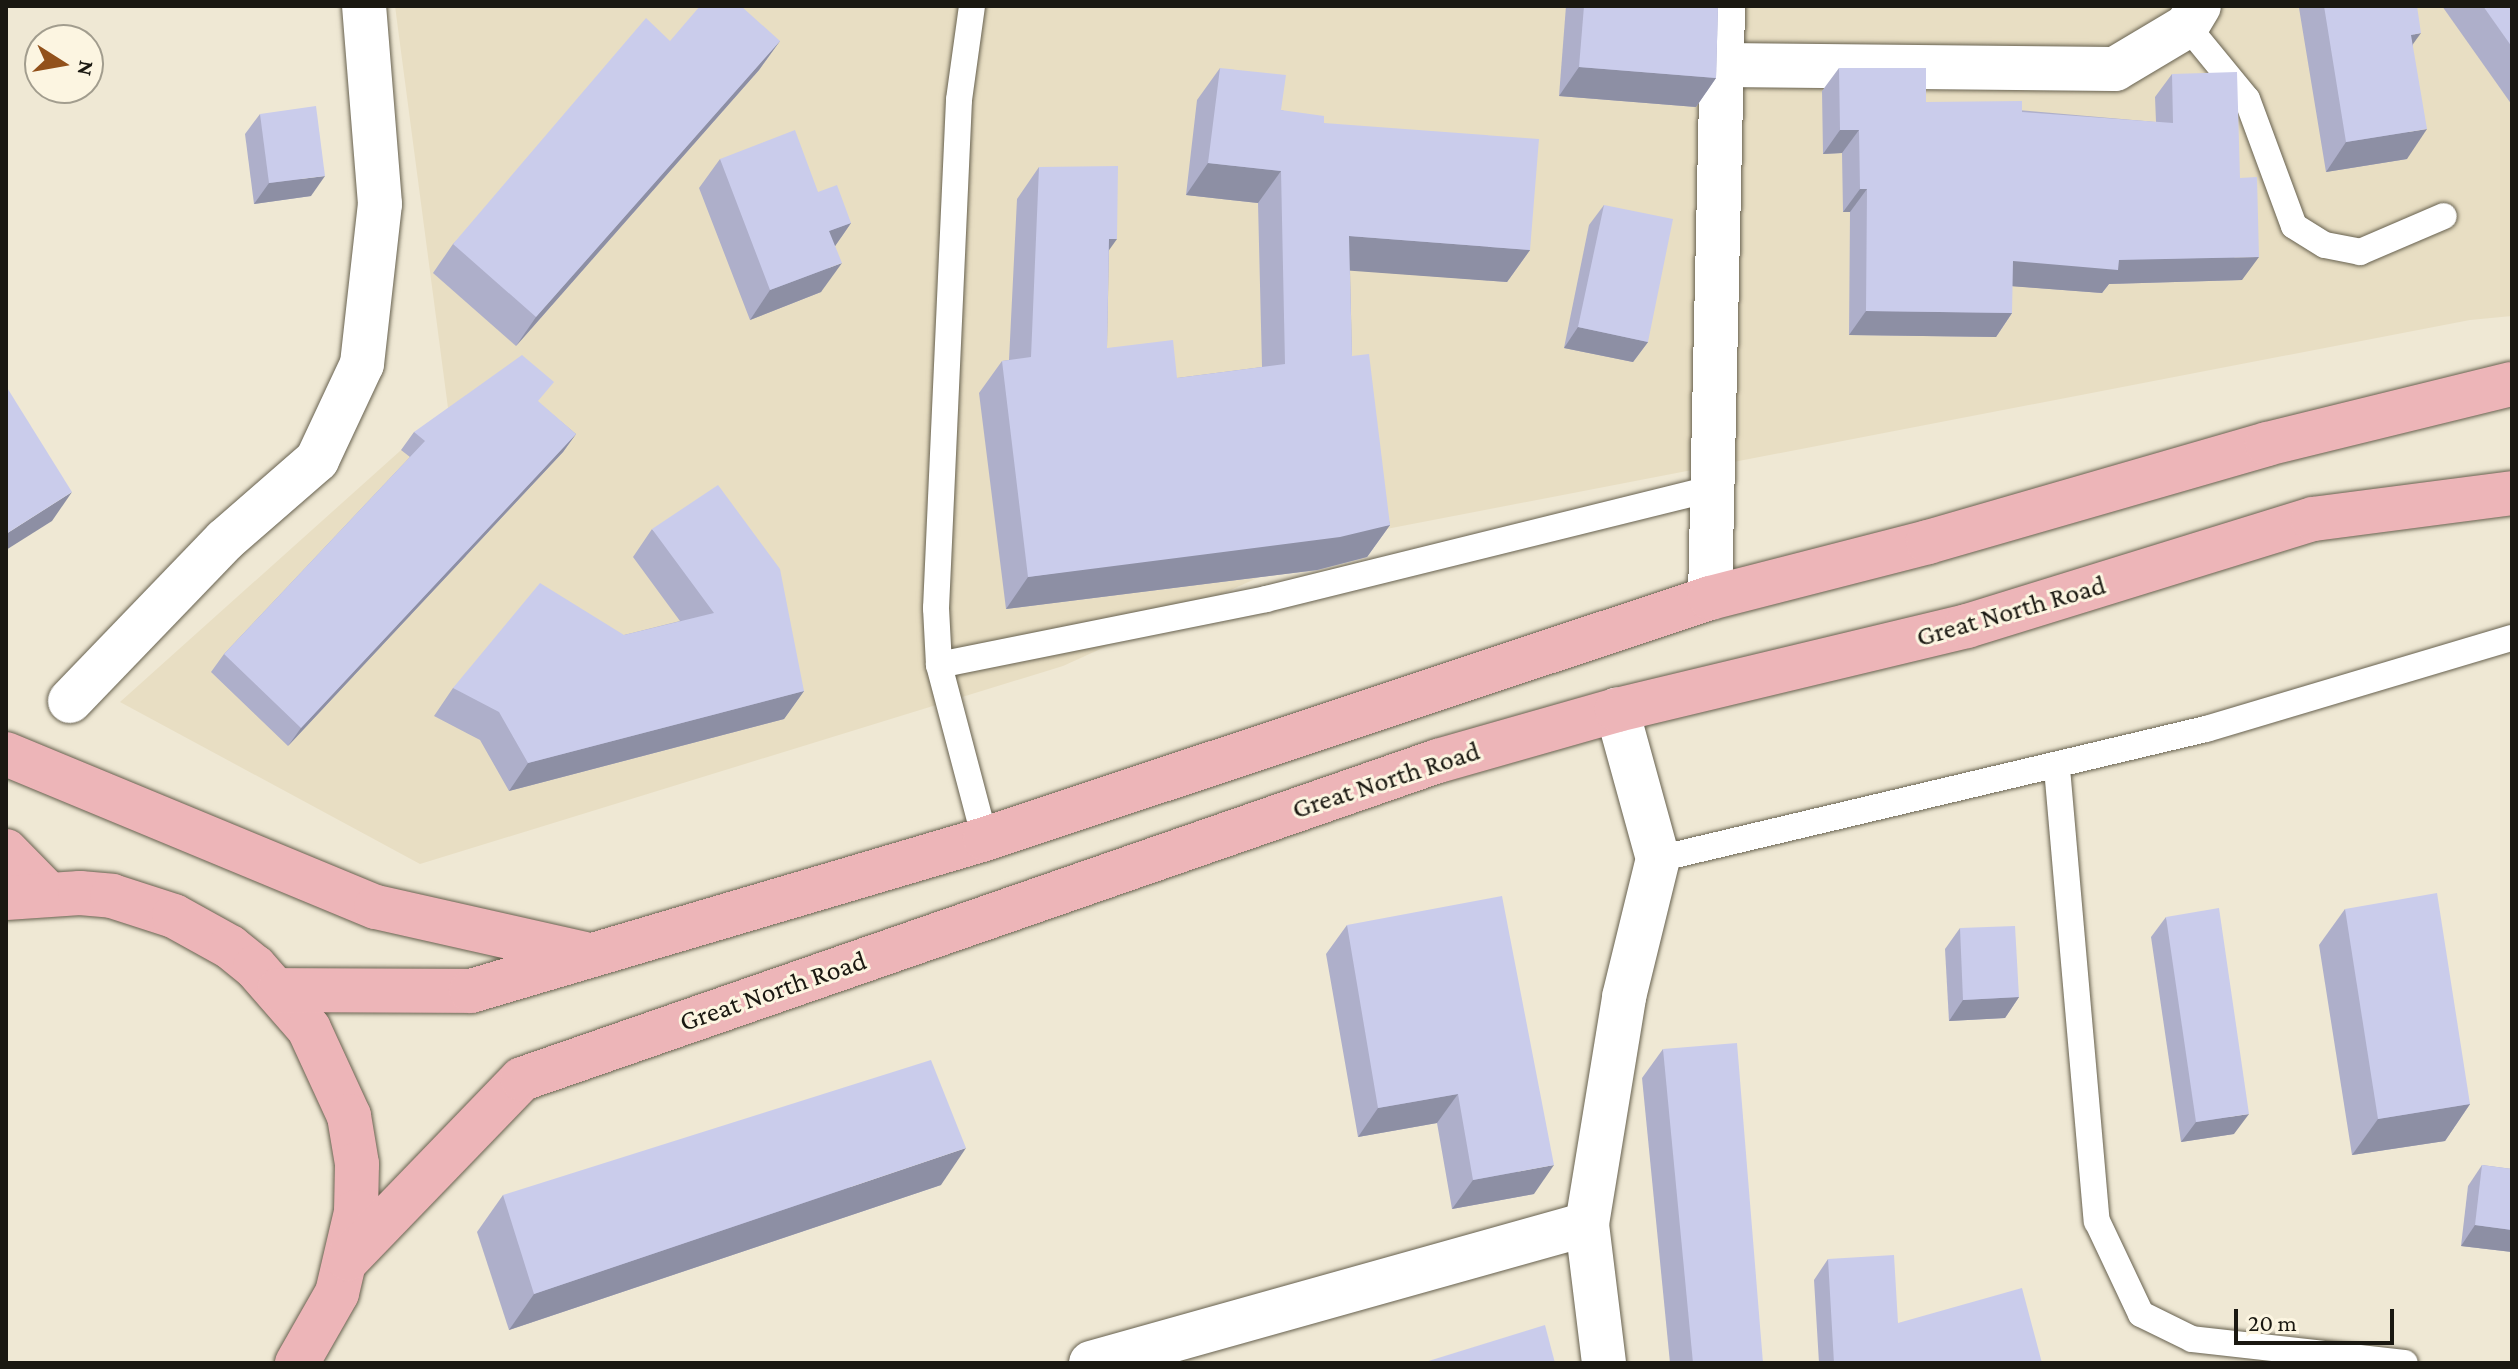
<!DOCTYPE html>
<style>
body{margin:0}
#map{position:relative;width:2518px;height:1369px;overflow:hidden;background:#efe8d4;font-family:"Crimson Pro",serif}
div>[style]{position:absolute}
[style*='--x']{left:calc(var(--x)*1px);top:calc(var(--y)*1px);width:calc(var(--w)*1px);rotate:calc(var(--a)*1deg)}
.built>*{inset:0;background:#e8dec3}
.roads{filter:drop-shadow(0 0 2px #67614f) drop-shadow(0 0 2px #67614f)}
.lane>*{height:26px;margin:-13px;padding:0 13px;transform-origin:13px;border-radius:13px;background:#fff}
.street>*{height:44px;margin:-22px;padding:0 22px;transform-origin:22px;border-radius:22px;background:#fff}
.primary>*{height:44px;margin:-22px;padding:0 22px;transform-origin:22px;border-radius:22px;background:#edb5b8}
.wall>*{inset:0;background:#aeafca}
.shaded-wall>*{inset:0;background:#8d8fa4}
.building>*{inset:0;background:#cacceb}
span{translate:-50% -50%;white-space:nowrap;text-align:center;line-height:1.15;-webkit-text-stroke:6px #fcf5e1;paint-order:stroke}
.street-label{font-size:28px;color:#1a1811}
.frame{position:absolute;inset:0;border:8px solid #1a1811;pointer-events:none}
.north{position:absolute;left:24px;top:24px;width:80px;height:80px;box-sizing:border-box;background:#fcf5e1;border:2px solid #a29d8e;border-radius:50%;rotate:101deg;font-size:22px;font-weight:700;line-height:32px;text-align:center;color:#1a1811}
.north::after{content:'';display:block;margin:auto;width:28px;height:36px;background:#92511b;clip-path:polygon(50% 0,100% 100%,50% 72%,0 100%)}
.scale{position:absolute;left:2234px;top:1309px;width:160px;height:36px;box-sizing:border-box;border:4px solid #1a1811;border-top:0;padding-left:10px;font-size:24px;line-height:28px;white-space:nowrap;color:#1a1811;-webkit-text-stroke:6px #fcf5e1;paint-order:stroke}
</style>
<div id="map">
<div class="built">
<i style="clip-path:polygon(395px 6px,2512px 6px,2512px 316px,2470px 320px,1350px 536px,1063px 666px,420px 864px,120px 702px,448px 408px)"></i>
</div>
<div class="roads">
<div class="lane">
<i style="--x:972;--y:6;--w:95;--a:97.9"></i>
<i style="--x:959;--y:100;--w:509;--a:92.59"></i>
<i style="--x:936;--y:608;--w:57;--a:87"></i>
<i style="--x:939;--y:665;--w:180;--a:75.2"></i>
<i style="--x:2187;--y:26;--w:94;--a:50.6"></i>
<i style="--x:2247;--y:99;--w:135;--a:69.7"></i>
<i style="--x:2294;--y:226;--w:36;--a:32"></i>
<i style="--x:2325;--y:245;--w:36;--a:11"></i>
<i style="--x:2360;--y:252;--w:91;--a:-23.2"></i>
<i style="--x:939;--y:665;--w:334;--a:-11.4"></i>
<i style="--x:1266;--y:599;--w:461;--a:-13.9"></i>
<i style="--x:2057;--y:768;--w:455;--a:85"></i>
<i style="--x:2097;--y:1221;--w:103;--a:64.7"></i>
<i style="--x:2141;--y:1314;--w:57;--a:26.1"></i>
<i style="--x:2192;--y:1339;--w:214;--a:6.4"></i>
<i style="--x:1658;--y:859;--w:563;--a:-13.35"></i>
<i style="--x:2206;--y:729;--w:319;--a:-16.6"></i>
</div>
<div class="street">
<i style="--x:1722;--y:65;--w:393;--a:0.6"></i>
<i style="--x:2115;--y:69;--w:84;--a:-30.8"></i>
<i style="--x:2187;--y:26;--w:23;--a:-59"></i>
<i style="--x:1710;--y:598;--w:592;--a:-88.74"></i>
<i style="--x:70;--y:701;--w:223;--a:-46.1"></i>
<i style="--x:225;--y:540;--w:122;--a:-41"></i>
<i style="--x:317;--y:460;--w:106;--a:-64.9"></i>
<i style="--x:362;--y:364;--w:161;--a:-83.6"></i>
<i style="--x:380;--y:204;--w:199;--a:-94.6"></i>
<i style="--x:1091;--y:1363;--w:515;--a:-15.66"></i>
<i style="--x:1604;--y:1363;--w:140;--a:-97"></i>
<i style="--x:1587;--y:1224;--w:230;--a:-80.7"></i>
<i style="--x:1624;--y:997;--w:142;--a:-76.2"></i>
<i style="--x:1658;--y:859;--w:155;--a:-105.4"></i>
</div>
<div class="primary">
<i style="--x:6;--y:754;--w:400;--a:22.5"></i>
<i style="--x:376;--y:907;--w:213;--a:12.7"></i>
<i style="--x:6;--y:851;--w:59;--a:45.7"></i>
<i style="--x:6;--y:898;--w:74;--a:-3.9"></i>
<i style="--x:80;--y:893;--w:32;--a:5"></i>
<i style="--x:112;--y:896;--w:65;--a:17.9"></i>
<i style="--x:174;--y:916;--w:64;--a:29"></i>
<i style="--x:230;--y:947;--w:32;--a:39"></i>
<i style="--x:255;--y:967;--w:82;--a:48.9"></i>
<i style="--x:309;--y:1029;--w:96;--a:65.3"></i>
<i style="--x:349;--y:1116;--w:49;--a:80.5"></i>
<i style="--x:357;--y:1164;--w:48;--a:91.2"></i>
<i style="--x:356;--y:1212;--w:83;--a:103.2"></i>
<i style="--x:337;--y:1293;--w:81;--a:119.7"></i>
<i style="--x:279;--y:990;--w:192;--a:0.3"></i>
<i style="--x:471;--y:991;--w:536;--a:-16.47"></i>
<i style="--x:985;--y:839;--w:764;--a:-18.39"></i>
<i style="--x:1710;--y:598;--w:225;--a:-14.4"></i>
<i style="--x:1928;--y:542;--w:353;--a:-16.1"></i>
<i style="--x:2267;--y:444;--w:252;--a:-13.8"></i>
<i style="--x:348;--y:1259;--w:250;--a:-46"></i>
<i style="--x:522;--y:1079;--w:970;--a:-19.15"></i>
<i style="--x:1438;--y:761;--w:186;--a:-15.9"></i>
<i style="--x:1617;--y:710;--w:360;--a:-13.5"></i>
<i style="--x:1967;--y:626;--w:362;--a:-17.2"></i>
<i style="--x:2313;--y:519;--w:201;--a:-7.4"></i>
</div>
</div>
<div class="wall">
<i style="clip-path:polygon(1566px 6px,1718px 6px,1716px 78px,1696px 107px,1559px 96px)"></i>
<i style="clip-path:polygon(2301px 6px,2417px 6px,2413px 44px,2407px 159px,2326px 172px,2299px 8px)"></i>
<i style="clip-path:polygon(2442px 6px,2512px 6px,2512px 105px)"></i>
<i style="clip-path:polygon(670px 41px,780px 41px,759px 70px,516px 346px,433px 273px,453px 244px)"></i>
<i style="clip-path:polygon(1220px 68px,1281px 110px,1324px 123px,1530px 250px,1507px 282px,1350px 270px,1352px 356px,1390px 525px,1367px 557px,1317px 570px,1006px 609px,979px 393px,1002px 361px,1009px 360px,1017px 199px,1039px 167px,1109px 250px,1107px 348px,1177px 378px,1262px 367px,1258px 203px,1186px 195px,1197px 100px)"></i>
<i style="clip-path:polygon(1839px 68px,1926px 102px,2156px 122px,2155px 97px,2172px 74px,2242px 280px,2109px 284px,2102px 293px,2012px 286px,2012px 313px,1996px 337px,1849px 335px,1850px 212px,1843px 212px,1842px 153px,1823px 154px,1822px 91px)"></i>
<i style="clip-path:polygon(260px 114px,311px 196px,254px 204px,245px 134px)"></i>
<i style="clip-path:polygon(720px 159px,818px 192px,851px 223px,835px 246px,821px 292px,750px 320px,699px 188px)"></i>
<i style="clip-path:polygon(1604px 205px,1648px 342px,1633px 362px,1564px 348px,1589px 225px)"></i>
<i style="clip-path:polygon(539px 403px,576px 434px,563px 452px,288px 746px,211px 672px,224px 654px,410px 457px,401px 450px,414px 432px)"></i>
<i style="clip-path:polygon(652px 529px,804px 691px,784px 719px,509px 791px,480px 740px,434px 716px,453px 688px,624px 635px,680px 621px,633px 557px)"></i>
<i style="clip-path:polygon(2345px 909px,2470px 1104px,2445px 1141px,2352px 1155px,2319px 945px)"></i>
<i style="clip-path:polygon(2166px 917px,2234px 1134px,2181px 1142px,2151px 937px)"></i>
<i style="clip-path:polygon(1347px 925px,1534px 1194px,1452px 1209px,1437px 1123px,1358px 1137px,1326px 954px)"></i>
<i style="clip-path:polygon(1960px 928px,2019px 997px,2005px 1018px,1949px 1021px,1945px 949px)"></i>
<i style="clip-path:polygon(1663px 1049px,1763px 1363px,1670px 1363px,1642px 1078px)"></i>
<i style="clip-path:polygon(2482px 1165px,2512px 1169px,2512px 1252px,2461px 1246px,2468px 1186px)"></i>
<i style="clip-path:polygon(941px 1185px,509px 1330px,477px 1232px,503px 1195px)"></i>
<i style="clip-path:polygon(1828px 1259px,1898px 1323px,2042px 1363px,1819px 1363px,1814px 1280px)"></i>
</div>
<div class="shaded-wall">
<i style="clip-path:polygon(2421px 33px,2400px 62px,2411px 35px)"></i>
<i style="clip-path:polygon(780px 41px,759px 70px,516px 346px,536px 317px)"></i>
<i style="clip-path:polygon(1579px 67px,1716px 78px,1696px 107px,1559px 96px)"></i>
<i style="clip-path:polygon(2427px 129px,2407px 159px,2326px 172px,2346px 142px)"></i>
<i style="clip-path:polygon(1840px 130px,1859px 130px,1842px 153px,1823px 154px)"></i>
<i style="clip-path:polygon(1208px 163px,1281px 171px,1258px 203px,1186px 195px)"></i>
<i style="clip-path:polygon(325px 176px,311px 196px,254px 204px,269px 183px)"></i>
<i style="clip-path:polygon(1860px 189px,1867px 189px,1850px 212px,1843px 212px)"></i>
<i style="clip-path:polygon(851px 223px,831px 252px,829px 231px)"></i>
<i style="clip-path:polygon(1349px 236px,1530px 250px,1507px 282px,1327px 269px)"></i>
<i style="clip-path:polygon(1109px 239px,1117px 239px,1094px 271px)"></i>
<i style="clip-path:polygon(2259px 257px,2242px 280px,2109px 284px,2102px 293px,1996px 285px,2013px 261px)"></i>
<i style="clip-path:polygon(842px 263px,821px 292px,750px 320px,770px 290px)"></i>
<i style="clip-path:polygon(1866px 311px,2012px 313px,1996px 337px,1849px 335px)"></i>
<i style="clip-path:polygon(1578px 327px,1648px 342px,1633px 362px,1564px 348px)"></i>
<i style="clip-path:polygon(576px 434px,563px 452px,288px 746px,301px 728px)"></i>
<i style="clip-path:polygon(72px 492px,52px 521px,6px 550px,6px 534px)"></i>
<i style="clip-path:polygon(1390px 525px,1367px 557px,1317px 570px,1006px 609px,1028px 577px)"></i>
<i style="clip-path:polygon(804px 691px,784px 719px,509px 791px,528px 763px)"></i>
<i style="clip-path:polygon(2019px 997px,2005px 1018px,1949px 1021px,1963px 1000px)"></i>
<i style="clip-path:polygon(1458px 1094px,1437px 1123px,1358px 1137px,1378px 1108px)"></i>
<i style="clip-path:polygon(2470px 1104px,2445px 1141px,2352px 1155px,2378px 1119px)"></i>
<i style="clip-path:polygon(2249px 1114px,2234px 1134px,2181px 1142px,2196px 1122px)"></i>
<i style="clip-path:polygon(966px 1148px,941px 1185px,509px 1330px,534px 1294px)"></i>
<i style="clip-path:polygon(1554px 1165px,1534px 1194px,1452px 1209px,1473px 1180px)"></i>
<i style="clip-path:polygon(2475px 1225px,2512px 1230px,2512px 1252px,2461px 1246px)"></i>
</div>
<div class="building">
<i style="clip-path:polygon(700px 6px,741px 6px,780px 41px,536px 317px,453px 244px,646px 18px,670px 41px)"></i>
<i style="clip-path:polygon(1584px 6px,1718px 6px,1716px 78px,1579px 67px)"></i>
<i style="clip-path:polygon(2324px 6px,2417px 6px,2421px 33px,2411px 35px,2427px 129px,2346px 142px)"></i>
<i style="clip-path:polygon(2483px 6px,2512px 6px,2512px 47px)"></i>
<i style="clip-path:polygon(1220px 68px,1286px 75px,1281px 110px,1324px 116px,1324px 123px,1539px 139px,1530px 250px,1349px 236px,1352px 356px,1369px 354px,1390px 525px,1340px 537px,1028px 577px,1002px 361px,1031px 357px,1039px 167px,1118px 166px,1117px 239px,1109px 239px,1107px 348px,1173px 340px,1177px 378px,1285px 364px,1281px 171px,1208px 163px)"></i>
<i style="clip-path:polygon(1839px 68px,1926px 68px,1926px 102px,2022px 101px,2022px 112px,2173px 123px,2172px 74px,2237px 72px,2240px 178px,2257px 177px,2259px 257px,2119px 260px,2118px 270px,2013px 261px,2012px 313px,1866px 311px,1867px 189px,1860px 189px,1859px 130px,1840px 130px)"></i>
<i style="clip-path:polygon(316px 106px,325px 176px,269px 183px,260px 114px)"></i>
<i style="clip-path:polygon(795px 130px,818px 192px,837px 185px,851px 223px,829px 231px,842px 263px,770px 290px,720px 159px)"></i>
<i style="clip-path:polygon(1604px 205px,1673px 219px,1648px 342px,1578px 327px)"></i>
<i style="clip-path:polygon(522px 355px,554px 382px,538px 401px,576px 434px,301px 728px,224px 654px,425px 441px,414px 432px)"></i>
<i style="clip-path:polygon(6px 386px,72px 492px,6px 534px)"></i>
<i style="clip-path:polygon(718px 485px,780px 569px,804px 691px,528px 763px,499px 712px,453px 688px,540px 583px,624px 635px,714px 613px,652px 529px)"></i>
<i style="clip-path:polygon(2437px 893px,2470px 1104px,2378px 1119px,2345px 909px)"></i>
<i style="clip-path:polygon(1502px 896px,1554px 1165px,1473px 1180px,1458px 1094px,1378px 1108px,1347px 925px)"></i>
<i style="clip-path:polygon(2219px 908px,2249px 1114px,2196px 1122px,2166px 917px)"></i>
<i style="clip-path:polygon(2015px 926px,2019px 997px,1963px 1000px,1960px 928px)"></i>
<i style="clip-path:polygon(1737px 1043px,1763px 1363px,1693px 1363px,1663px 1049px)"></i>
<i style="clip-path:polygon(931px 1060px,966px 1148px,534px 1294px,503px 1195px)"></i>
<i style="clip-path:polygon(2482px 1165px,2512px 1169px,2512px 1230px,2475px 1225px)"></i>
<i style="clip-path:polygon(1894px 1255px,1898px 1323px,2022px 1288px,2042px 1363px,1834px 1363px,1828px 1259px)"></i>
<i style="clip-path:polygon(1545px 1325px,1555px 1363px,1422px 1363px)"></i>
</div>
<div class="street-label">
<span style="left:2011px;top:611px;rotate:-16deg">Great North Road</span>
<span style="left:1386px;top:780px;rotate:-18deg">Great North Road</span>
<span style="left:773px;top:991px;rotate:-19deg">Great North Road</span>
</div>
<div class="frame"></div>
<div class="north">N</div>
<div class="scale">20 m</div>
</div>
